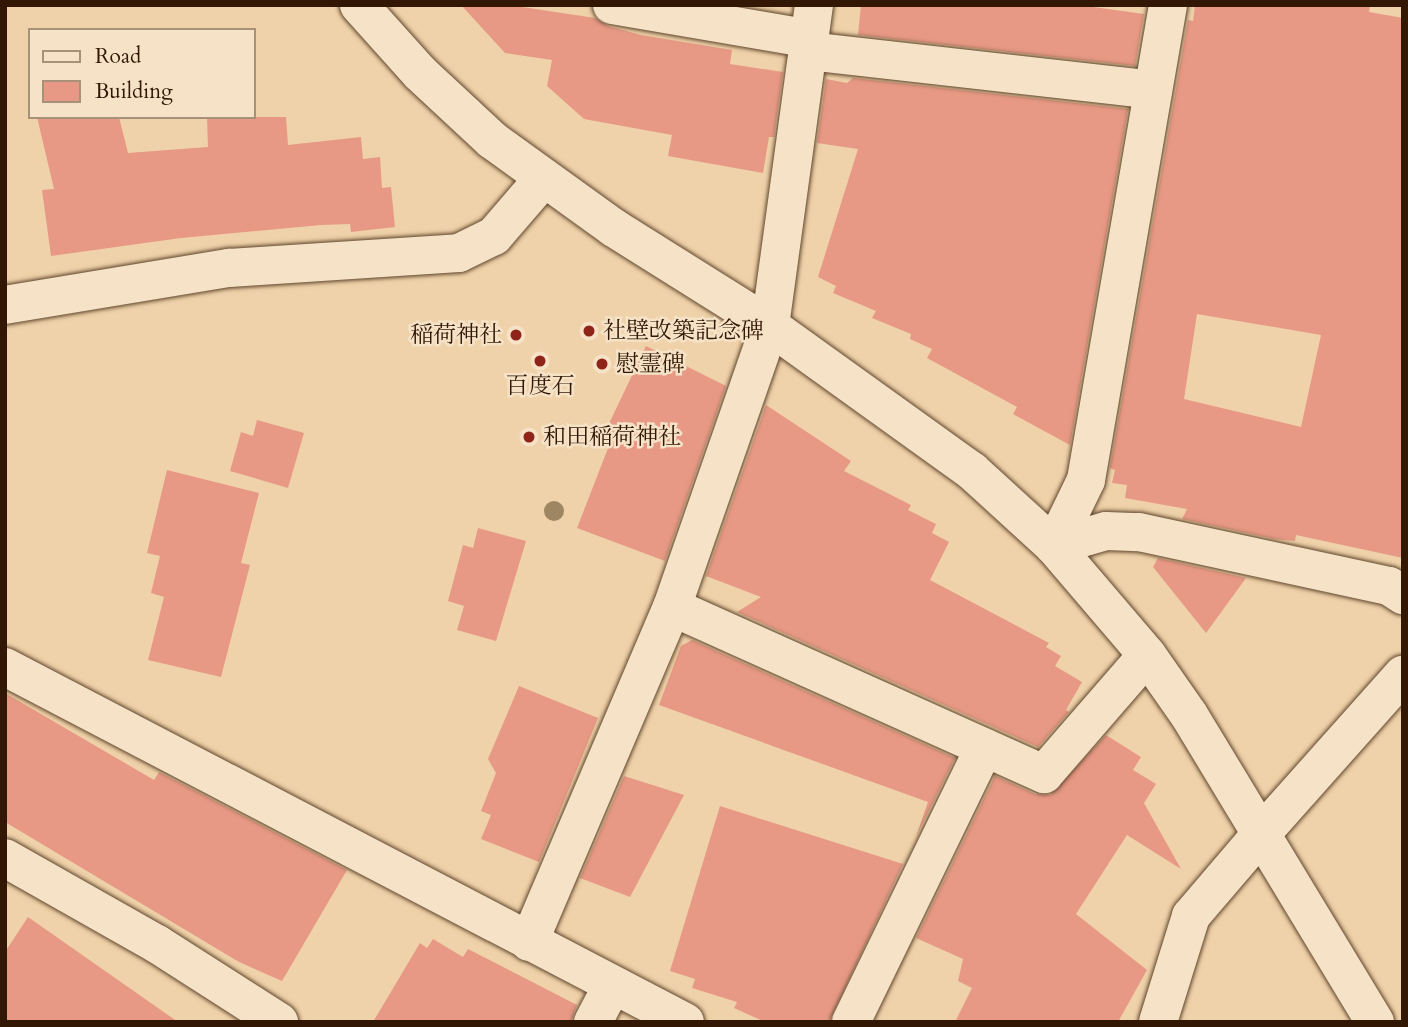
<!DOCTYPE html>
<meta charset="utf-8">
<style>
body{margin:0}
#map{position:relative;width:1408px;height:1027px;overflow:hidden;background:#efd2a9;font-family:Cardo,"Noto Serif JP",serif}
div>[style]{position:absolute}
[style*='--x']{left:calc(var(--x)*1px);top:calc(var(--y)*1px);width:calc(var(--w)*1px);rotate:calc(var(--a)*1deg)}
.building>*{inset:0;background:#e79985}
.roads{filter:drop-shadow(0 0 2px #60462d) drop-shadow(0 0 2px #60462d)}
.minor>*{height:38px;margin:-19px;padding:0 19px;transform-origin:19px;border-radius:19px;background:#f5e2c7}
.tertiary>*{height:38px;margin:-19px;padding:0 19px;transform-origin:19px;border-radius:19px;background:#f5e2c7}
.trees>*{width:20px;height:20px;margin:-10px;border-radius:50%;background:#9e8663}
.dots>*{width:19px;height:19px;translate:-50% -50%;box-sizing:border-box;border:4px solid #f5e2c7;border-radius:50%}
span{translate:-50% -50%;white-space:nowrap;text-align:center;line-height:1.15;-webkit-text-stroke:5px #f5e2c7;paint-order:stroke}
.poi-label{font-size:23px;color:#311704}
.left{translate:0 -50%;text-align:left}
.right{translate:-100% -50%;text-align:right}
.frame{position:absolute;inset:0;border:7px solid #311704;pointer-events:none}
.legend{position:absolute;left:28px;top:28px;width:228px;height:91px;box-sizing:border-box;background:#f5e2c7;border:2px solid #a79179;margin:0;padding:9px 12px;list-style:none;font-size:21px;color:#311704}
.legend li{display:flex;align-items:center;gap:14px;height:35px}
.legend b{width:35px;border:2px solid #a79179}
</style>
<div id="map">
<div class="building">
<i style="clip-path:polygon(461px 5px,509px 5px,595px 18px,608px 26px,641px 35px,732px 50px,730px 64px,783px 72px,774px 137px,769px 137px,763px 173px,668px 156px,672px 135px,584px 119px,547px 86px,552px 60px,505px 53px)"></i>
<i style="clip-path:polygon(861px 5px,1079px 5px,1144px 14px,1135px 66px,858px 35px)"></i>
<i style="clip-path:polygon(evenodd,1195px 5px,1370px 5px,1369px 12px,1403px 18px,1403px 558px,1296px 535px,1295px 541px,1274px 539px,1182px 519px,1187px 509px,1125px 498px,1127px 485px,1112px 483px,1115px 470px,1110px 468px,1188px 20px,1193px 21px,1195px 5px,1197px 314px,1321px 335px,1301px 427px,1184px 399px,1197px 314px)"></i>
<i style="clip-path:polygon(853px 78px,1128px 109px,1070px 445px,1013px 414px,1017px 407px,927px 358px,932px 349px,910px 339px,911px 334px,872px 318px,876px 311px,833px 293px,836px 286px,818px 277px,858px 149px,817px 143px,826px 79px,847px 83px)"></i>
<i style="clip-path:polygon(37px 117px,119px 117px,128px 153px,208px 147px,207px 117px,286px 117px,288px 145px,361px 137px,363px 159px,380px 157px,382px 188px,391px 187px,395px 227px,351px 232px,350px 224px,321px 225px,181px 238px,51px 256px,42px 190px,54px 189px)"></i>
<i style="clip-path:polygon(646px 346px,726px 386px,665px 561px,577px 528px,612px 438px,604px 434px)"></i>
<i style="clip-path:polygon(766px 405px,851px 461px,844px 471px,911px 505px,908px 510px,936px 524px,932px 533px,949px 542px,930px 580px,1049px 643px,1046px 647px,1061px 656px,1055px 666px,1082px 682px,1066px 710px,1069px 712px,1038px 747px,737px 612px,761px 597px,706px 576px)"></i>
<i style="clip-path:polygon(257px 420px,304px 433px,288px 488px,230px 471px,241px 432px,253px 436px)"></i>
<i style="clip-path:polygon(167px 470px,259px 493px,241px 563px,250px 565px,221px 677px,148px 660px,164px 597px,151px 593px,160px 556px,147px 553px)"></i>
<i style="clip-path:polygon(478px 528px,526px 541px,496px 641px,457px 630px,464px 606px,448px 601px,463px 545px,473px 548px)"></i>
<i style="clip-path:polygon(1158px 558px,1246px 578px,1206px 633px,1153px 567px)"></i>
<i style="clip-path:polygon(692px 640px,955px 758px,916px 837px,928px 802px,659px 705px,681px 646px)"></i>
<i style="clip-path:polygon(519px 686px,598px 718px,539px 862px,481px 839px,491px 815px,481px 811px,496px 773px,488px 759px)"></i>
<i style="clip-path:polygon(5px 693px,154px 780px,159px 772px,347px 870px,282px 981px,239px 962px,5px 822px)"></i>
<i style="clip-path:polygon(1106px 735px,1141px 757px,1133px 770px,1156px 784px,1144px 803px,1181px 869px,1127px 835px,1076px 914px,1147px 970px,1118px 1022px,955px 1022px,972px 988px,958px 981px,963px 959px,916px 938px,995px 776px,1035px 794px,1050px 795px)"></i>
<i style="clip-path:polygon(624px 776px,684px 795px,630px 897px,580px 878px)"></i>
<i style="clip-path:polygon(720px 806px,903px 864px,829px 1022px,765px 1022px,734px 1008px,737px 1002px,692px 988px,695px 979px,670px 971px)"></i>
<i style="clip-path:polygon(28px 917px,178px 1022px,5px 1022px,5px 952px)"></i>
<i style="clip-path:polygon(433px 939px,463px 957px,468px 949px,577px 1005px,571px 1022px,373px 1022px,420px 943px,427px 948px)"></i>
</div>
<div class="roads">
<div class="minor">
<i style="--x:612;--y:5;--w:201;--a:9.7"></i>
<i style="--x:808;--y:51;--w:347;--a:6.4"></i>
<i style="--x:5;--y:305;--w:227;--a:-9.4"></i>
<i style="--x:229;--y:268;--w:230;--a:-3.7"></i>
<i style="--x:459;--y:253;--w:39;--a:-26"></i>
<i style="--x:494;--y:236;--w:75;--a:-49.3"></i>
<i style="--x:1054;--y:546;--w:73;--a:-64.1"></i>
<i style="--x:1086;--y:480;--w:482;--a:-80.2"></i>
<i style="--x:1054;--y:546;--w:54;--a:-16.1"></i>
<i style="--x:1106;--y:531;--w:33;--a:2"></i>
<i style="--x:1139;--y:532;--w:256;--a:12.2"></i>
<i style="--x:1389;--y:586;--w:17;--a:33"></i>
<i style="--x:672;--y:607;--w:408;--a:24.2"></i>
<i style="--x:1044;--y:774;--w:157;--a:-49.1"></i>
<i style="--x:5;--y:667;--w:767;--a:27.57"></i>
<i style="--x:5;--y:858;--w:175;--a:29.5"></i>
<i style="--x:157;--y:944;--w:145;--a:32.6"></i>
<i style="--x:529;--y:942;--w:364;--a:-66.9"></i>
<i style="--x:672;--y:607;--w:298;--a:-70.8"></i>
<i style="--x:770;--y:326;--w:324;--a:-82.2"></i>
<i style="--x:593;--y:1022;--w:41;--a:-62.2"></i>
<i style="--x:851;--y:1022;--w:305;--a:-64.1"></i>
<i style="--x:1158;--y:1022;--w:111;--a:-72.7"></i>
<i style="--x:1191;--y:916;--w:109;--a:-49.5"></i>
</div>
<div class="tertiary">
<i style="--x:359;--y:5;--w:91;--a:48.1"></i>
<i style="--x:420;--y:73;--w:98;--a:42.9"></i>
<i style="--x:492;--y:140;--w:150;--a:35.8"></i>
<i style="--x:614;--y:228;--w:184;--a:32.1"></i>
<i style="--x:770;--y:326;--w:249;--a:35.7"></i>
<i style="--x:972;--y:471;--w:111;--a:42.4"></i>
<i style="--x:1054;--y:546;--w:143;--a:49.5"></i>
<i style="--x:1147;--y:655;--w:73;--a:55"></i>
<i style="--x:1189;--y:715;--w:359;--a:58.8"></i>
<i style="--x:1262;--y:833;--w:212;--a:-48.3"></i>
</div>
</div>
<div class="trees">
<i style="left:554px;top:511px"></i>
</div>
<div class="dots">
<i style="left:589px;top:331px;background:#8f2418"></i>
<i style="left:516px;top:335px;background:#8f2418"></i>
<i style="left:540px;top:361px;background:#8f2418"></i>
<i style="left:602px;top:364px;background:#8f2418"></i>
<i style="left:529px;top:437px;background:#8f2418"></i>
</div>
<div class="poi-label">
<span class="left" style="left:603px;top:331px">社壁改築記念碑</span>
<span class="right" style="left:502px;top:335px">稲荷神社</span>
<span class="left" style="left:616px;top:364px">慰霊碑</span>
<span style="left:540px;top:386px">百度石</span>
<span class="left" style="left:543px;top:437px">和田稲荷神社</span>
</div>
<div class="frame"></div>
<ul class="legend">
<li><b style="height:9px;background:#f5e2c7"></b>Road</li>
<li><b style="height:19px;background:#e79985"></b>Building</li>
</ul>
</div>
